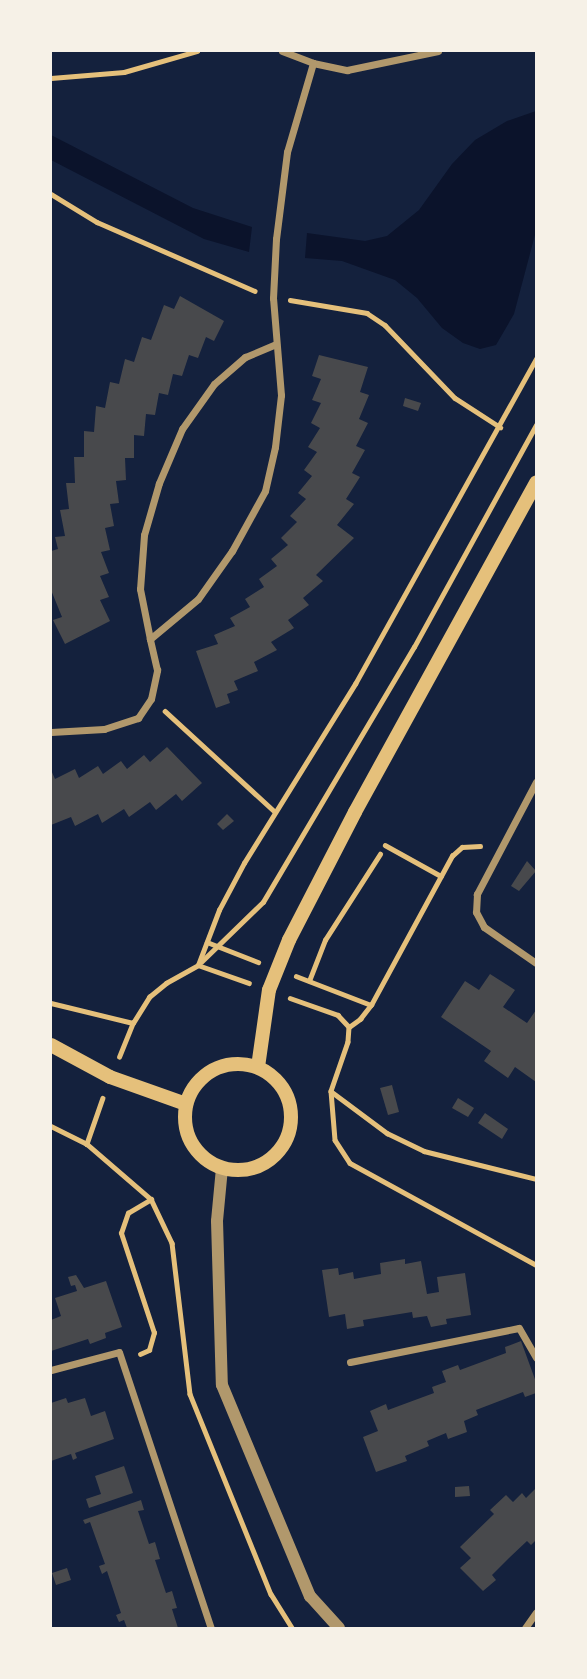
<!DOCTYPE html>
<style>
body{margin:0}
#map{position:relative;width:587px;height:1679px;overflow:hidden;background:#14213d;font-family:Roboto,sans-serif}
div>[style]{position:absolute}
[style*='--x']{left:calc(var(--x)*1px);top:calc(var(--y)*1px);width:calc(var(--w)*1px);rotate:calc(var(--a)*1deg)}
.water>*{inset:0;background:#0b132b}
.building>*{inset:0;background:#48494c}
.path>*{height:4.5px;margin:-2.25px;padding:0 2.25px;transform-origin:2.25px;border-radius:2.25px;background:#e5c07b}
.minor>*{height:7px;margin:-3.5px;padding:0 3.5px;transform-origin:3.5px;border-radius:3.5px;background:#b1986c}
.tertiary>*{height:12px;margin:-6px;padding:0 6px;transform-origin:6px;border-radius:6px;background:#b1986c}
.secondary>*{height:14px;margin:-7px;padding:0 7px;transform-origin:7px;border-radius:7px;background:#e5c07b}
.secondary>.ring{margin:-7px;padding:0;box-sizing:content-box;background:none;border:14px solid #e5c07b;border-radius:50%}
span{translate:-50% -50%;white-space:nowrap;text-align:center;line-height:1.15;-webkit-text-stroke:7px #f6f1e7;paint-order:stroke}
.frame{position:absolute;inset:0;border:52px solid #f6f1e7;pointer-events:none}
</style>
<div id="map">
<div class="water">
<i style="clip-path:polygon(536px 111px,536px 231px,514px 314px,496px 345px,480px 349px,463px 343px,442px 328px,417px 298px,395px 280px,342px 261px,305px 258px,307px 233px,365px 241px,387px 236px,419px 210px,452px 164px,475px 140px,507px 121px)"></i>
<i style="clip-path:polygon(51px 135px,193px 208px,252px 227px,249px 252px,204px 239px,51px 160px)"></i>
</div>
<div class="building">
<i style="clip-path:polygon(180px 296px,224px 321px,214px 341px,206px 337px,198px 358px,189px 355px,182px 376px,173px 374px,168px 395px,159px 393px,155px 415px,146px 414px,144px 436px,134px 435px,134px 458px,125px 458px,126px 480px,116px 481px,119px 503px,110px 504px,114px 526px,105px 528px,110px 550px,101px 552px,109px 573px,100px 576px,109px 597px,100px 600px,110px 621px,65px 644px,53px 620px,62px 617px,51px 590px,51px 551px,58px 549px,55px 537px,65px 536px,60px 510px,69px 509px,66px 483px,75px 483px,74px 457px,84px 457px,84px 431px,94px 432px,96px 406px,105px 408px,110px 382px,119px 384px,125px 359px,134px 362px,142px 337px,151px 340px,164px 305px,174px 309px)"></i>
<i style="clip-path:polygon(319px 355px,368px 367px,360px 392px,369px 395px,359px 419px,368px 423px,356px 446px,365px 450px,352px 473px,360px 477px,346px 499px,354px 504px,337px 525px,354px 538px,316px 575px,323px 581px,303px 598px,309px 605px,288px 620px,294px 628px,271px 642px,277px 650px,254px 662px,258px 671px,234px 681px,238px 690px,227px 694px,230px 703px,216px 708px,196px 651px,218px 644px,214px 635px,235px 626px,230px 618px,250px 607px,245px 599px,264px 587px,259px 579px,277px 566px,271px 559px,288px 545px,281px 538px,297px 522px,290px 516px,306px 499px,298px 493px,312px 476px,304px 470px,317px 452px,308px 447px,320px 428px,311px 423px,321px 403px,312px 400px,321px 379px,312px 376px)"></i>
<i style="clip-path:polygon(405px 398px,421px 403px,418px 411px,403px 406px)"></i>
<i style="clip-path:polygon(167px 747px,202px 783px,182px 801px,176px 794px,156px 810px,150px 802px,129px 817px,124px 809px,102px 823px,98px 814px,75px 826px,71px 817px,51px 825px,51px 770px,55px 779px,75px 769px,79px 778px,98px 766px,103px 774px,121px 761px,127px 769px,144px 755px,150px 762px)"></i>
<i style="clip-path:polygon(227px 814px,234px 821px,223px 830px,217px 824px)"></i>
<i style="clip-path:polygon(527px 861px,536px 871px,519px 891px,511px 886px)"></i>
<i style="clip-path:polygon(490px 974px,515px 990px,503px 1007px,527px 1023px,536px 1010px,536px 1082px,515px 1067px,508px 1078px,484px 1061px,491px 1051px,441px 1017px,465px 981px,479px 990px)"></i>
<i style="clip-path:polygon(392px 1085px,399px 1112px,388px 1115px,380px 1088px)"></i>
<i style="clip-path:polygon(458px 1098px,474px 1108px,468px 1117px,452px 1108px)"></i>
<i style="clip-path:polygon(485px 1113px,508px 1129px,502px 1139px,478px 1123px)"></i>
<i style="clip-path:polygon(405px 1259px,405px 1264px,421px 1261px,427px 1294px,439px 1292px,437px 1277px,465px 1273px,471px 1315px,446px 1319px,447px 1324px,431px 1327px,427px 1316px,413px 1318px,412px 1312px,363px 1320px,364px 1326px,347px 1329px,345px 1314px,329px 1317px,322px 1270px,338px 1268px,339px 1275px,353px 1272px,354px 1279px,381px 1274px,380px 1263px)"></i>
<i style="clip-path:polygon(76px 1275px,84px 1288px,106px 1281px,122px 1327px,105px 1333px,106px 1338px,90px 1344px,88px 1339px,51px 1351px,51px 1320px,61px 1316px,55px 1298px,77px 1291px,75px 1285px,71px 1286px,68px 1277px)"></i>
<i style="clip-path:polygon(521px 1341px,536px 1382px,536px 1393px,525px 1397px,523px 1392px,476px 1410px,478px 1415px,464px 1421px,467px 1432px,448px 1439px,446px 1433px,427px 1441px,429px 1446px,405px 1456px,407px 1461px,376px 1472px,363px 1437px,378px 1431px,370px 1411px,386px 1404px,388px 1410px,434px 1393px,432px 1387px,446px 1382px,442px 1371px,458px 1365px,460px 1370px,506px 1353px,505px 1347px)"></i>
<i style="clip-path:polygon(66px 1398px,68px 1403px,85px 1398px,91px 1416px,105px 1411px,114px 1439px,75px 1453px,77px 1458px,73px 1460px,71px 1454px,51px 1461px,51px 1403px)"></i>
<i style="clip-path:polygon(124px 1466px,133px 1493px,89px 1508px,86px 1499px,101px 1494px,95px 1476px)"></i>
<i style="clip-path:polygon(469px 1486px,470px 1496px,455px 1497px,455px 1487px)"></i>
<i style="clip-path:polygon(536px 1488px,536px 1540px,531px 1545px,527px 1541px,509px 1558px,492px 1575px,496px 1580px,483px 1591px,460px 1568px,471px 1558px,460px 1547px,494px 1514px,490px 1510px,506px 1495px,513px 1502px,522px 1493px,526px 1498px)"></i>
<i style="clip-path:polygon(141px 1500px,144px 1510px,138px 1511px,149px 1544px,155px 1542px,160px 1559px,155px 1560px,166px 1593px,172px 1591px,177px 1608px,172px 1609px,178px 1628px,127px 1628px,124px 1620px,119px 1622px,116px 1615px,121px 1613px,107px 1571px,102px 1574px,99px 1566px,105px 1564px,90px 1522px,85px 1524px,83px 1520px)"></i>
<i style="clip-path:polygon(67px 1568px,71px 1580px,56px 1585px,52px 1573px)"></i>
</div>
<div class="path">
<i style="--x:51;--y:78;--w:73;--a:-4.7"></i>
<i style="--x:124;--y:72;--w:76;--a:-16"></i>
<i style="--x:51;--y:194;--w:54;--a:31.3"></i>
<i style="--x:97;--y:222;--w:172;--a:23.6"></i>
<i style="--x:290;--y:300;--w:78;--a:9.6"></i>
<i style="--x:367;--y:313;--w:22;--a:34"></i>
<i style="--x:385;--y:325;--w:101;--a:46.2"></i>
<i style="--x:455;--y:398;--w:54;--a:32.8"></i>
<i style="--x:165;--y:711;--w:148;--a:42.5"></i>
<i style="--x:385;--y:845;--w:64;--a:29"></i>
<i style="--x:207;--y:942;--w:55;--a:21.4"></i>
<i style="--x:201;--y:962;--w:86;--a:-44.1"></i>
<i style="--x:263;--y:902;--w:296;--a:-59.4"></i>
<i style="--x:414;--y:647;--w:253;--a:-61.2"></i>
<i style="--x:198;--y:965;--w:59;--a:-69.1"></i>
<i style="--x:219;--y:910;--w:53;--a:-62"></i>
<i style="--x:244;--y:863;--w:211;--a:-58.2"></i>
<i style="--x:355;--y:684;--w:372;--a:-60.9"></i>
<i style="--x:296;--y:976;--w:80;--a:21.1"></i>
<i style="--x:309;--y:981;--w:44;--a:-68.7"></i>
<i style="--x:325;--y:940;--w:102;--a:-57.4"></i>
<i style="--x:290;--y:998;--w:51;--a:19.5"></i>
<i style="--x:338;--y:1015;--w:16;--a:47"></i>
<i style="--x:349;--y:1027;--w:15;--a:94"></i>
<i style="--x:348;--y:1042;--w:52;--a:109.1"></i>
<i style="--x:331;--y:1091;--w:49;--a:85.3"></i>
<i style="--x:335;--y:1140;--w:27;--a:57"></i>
<i style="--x:350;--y:1163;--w:212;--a:28.7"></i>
<i style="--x:51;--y:1003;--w:84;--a:13.7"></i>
<i style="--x:349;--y:1027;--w:14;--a:-36"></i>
<i style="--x:360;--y:1019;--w:18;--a:-52"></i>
<i style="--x:371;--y:1005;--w:170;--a:-61.5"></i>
<i style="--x:452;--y:856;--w:13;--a:-42"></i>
<i style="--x:462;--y:847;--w:18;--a:-3"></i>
<i style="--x:119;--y:1057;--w:37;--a:-68"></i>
<i style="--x:133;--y:1023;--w:31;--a:-58"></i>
<i style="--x:149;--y:997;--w:22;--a:-39"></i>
<i style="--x:166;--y:983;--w:37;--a:-29"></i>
<i style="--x:198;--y:965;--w:54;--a:19.4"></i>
<i style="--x:332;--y:1092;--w:69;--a:36.7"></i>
<i style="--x:387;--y:1133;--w:41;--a:25.9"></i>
<i style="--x:424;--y:1151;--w:115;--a:14"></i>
<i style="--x:103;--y:1098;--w:49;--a:109.2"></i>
<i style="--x:87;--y:1144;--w:84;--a:40.7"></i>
<i style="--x:151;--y:1199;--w:49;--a:64.5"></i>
<i style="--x:172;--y:1243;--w:152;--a:83.2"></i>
<i style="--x:190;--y:1394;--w:216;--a:68"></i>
<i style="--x:271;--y:1594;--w:40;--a:58"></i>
<i style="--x:51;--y:1126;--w:40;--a:26.6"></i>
<i style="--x:140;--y:1354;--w:10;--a:-24"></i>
<i style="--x:149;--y:1350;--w:18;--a:-74"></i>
<i style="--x:154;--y:1333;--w:105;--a:-108.3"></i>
<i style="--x:121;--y:1233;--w:21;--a:-71"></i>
<i style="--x:128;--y:1213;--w:27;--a:-31"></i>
</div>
<div class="minor">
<i style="--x:282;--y:51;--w:33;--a:21"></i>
<i style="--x:313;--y:63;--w:35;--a:12"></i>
<i style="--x:347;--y:70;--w:93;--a:-11.8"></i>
<i style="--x:276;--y:344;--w:34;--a:157"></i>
<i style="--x:245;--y:357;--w:41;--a:138.9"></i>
<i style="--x:214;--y:384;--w:55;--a:125.4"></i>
<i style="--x:182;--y:429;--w:59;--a:113.1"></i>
<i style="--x:159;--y:483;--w:54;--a:106.1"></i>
<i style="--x:144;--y:535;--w:54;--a:94.2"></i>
<i style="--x:140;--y:589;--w:51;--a:78.7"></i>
<i style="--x:150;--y:639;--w:62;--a:-39.8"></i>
<i style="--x:198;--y:599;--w:59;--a:-54.7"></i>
<i style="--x:232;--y:551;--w:68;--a:-61.2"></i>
<i style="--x:265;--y:491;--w:45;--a:-77.2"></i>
<i style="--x:275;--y:447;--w:52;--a:-83.4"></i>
<i style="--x:281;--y:395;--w:97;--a:-94.7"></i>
<i style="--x:273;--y:298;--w:59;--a:-87.1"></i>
<i style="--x:276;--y:239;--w:88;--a:-82.8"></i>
<i style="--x:287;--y:152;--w:93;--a:-73.7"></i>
<i style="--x:51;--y:732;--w:53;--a:-3.2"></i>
<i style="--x:104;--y:729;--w:36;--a:-18"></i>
<i style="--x:138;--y:718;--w:23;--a:-56"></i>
<i style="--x:151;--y:699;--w:30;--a:-78"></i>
<i style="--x:157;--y:670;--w:32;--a:-103"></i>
<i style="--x:536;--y:782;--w:127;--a:117.8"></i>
<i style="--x:477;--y:894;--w:18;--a:93"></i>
<i style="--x:476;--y:912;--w:17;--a:62"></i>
<i style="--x:484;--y:927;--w:63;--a:34.7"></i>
<i style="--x:350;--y:1362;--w:172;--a:-11.4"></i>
<i style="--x:519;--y:1328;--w:34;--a:60"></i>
<i style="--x:51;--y:1370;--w:70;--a:-14.8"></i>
<i style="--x:119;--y:1352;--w:291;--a:71.6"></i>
<i style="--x:525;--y:1628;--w:19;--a:-55"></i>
</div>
<div class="tertiary">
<i style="--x:222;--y:1168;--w:53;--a:95.4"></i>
<i style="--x:217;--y:1221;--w:164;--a:88.3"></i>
<i style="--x:222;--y:1385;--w:229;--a:67.4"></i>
<i style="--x:310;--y:1596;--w:43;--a:47.8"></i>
</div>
<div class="secondary">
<i style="--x:51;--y:1045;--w:67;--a:28.5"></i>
<i style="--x:110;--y:1077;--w:81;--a:19.6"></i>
<i class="ring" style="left:185px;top:1064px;width:92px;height:92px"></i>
<i style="--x:258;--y:1067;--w:78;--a:-81.9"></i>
<i style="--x:269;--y:990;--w:54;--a:-68.2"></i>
<i style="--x:289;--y:940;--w:144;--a:-62.7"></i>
<i style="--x:355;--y:812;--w:376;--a:-61.2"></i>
</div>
<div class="frame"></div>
</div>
